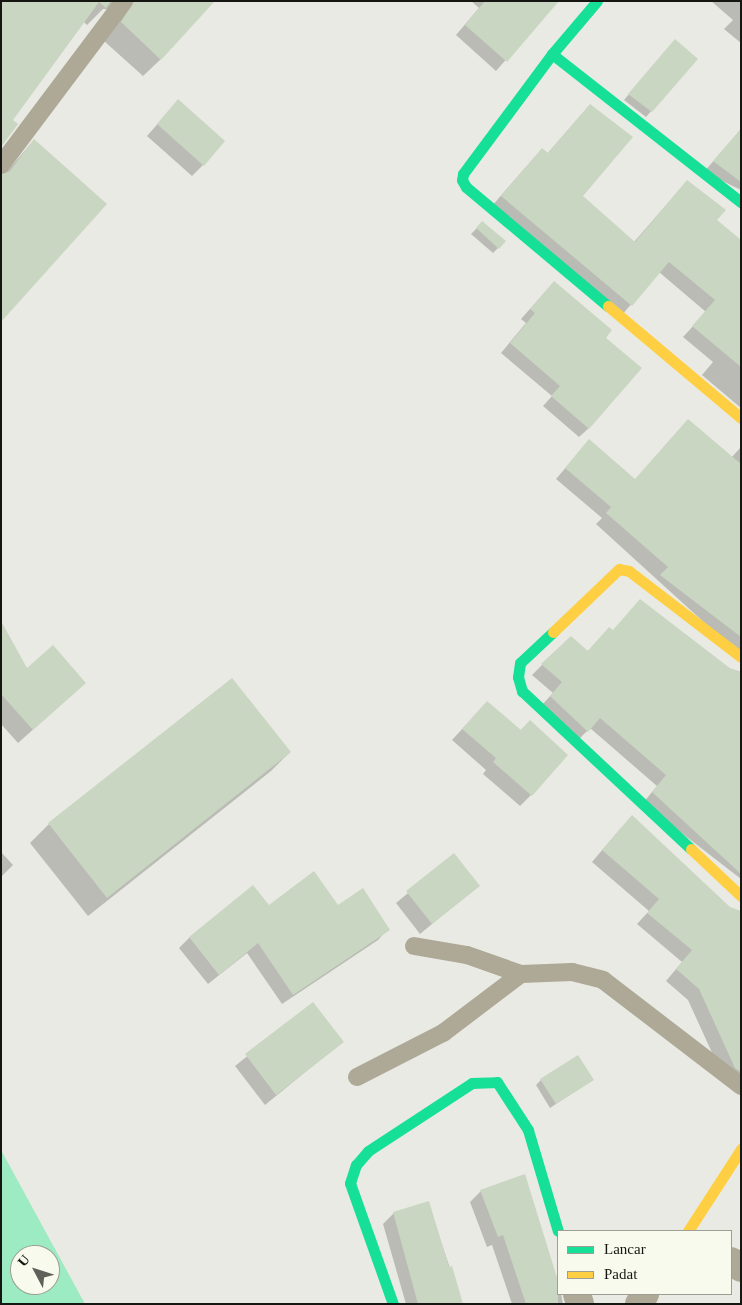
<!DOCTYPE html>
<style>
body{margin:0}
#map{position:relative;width:742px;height:1305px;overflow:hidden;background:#e9eae3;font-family:Georgia,serif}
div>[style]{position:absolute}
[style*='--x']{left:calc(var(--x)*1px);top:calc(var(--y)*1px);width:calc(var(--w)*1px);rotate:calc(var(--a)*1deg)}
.water>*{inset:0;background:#9debc2}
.shadow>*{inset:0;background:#0003}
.building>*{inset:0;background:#c9d6c2}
.lane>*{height:18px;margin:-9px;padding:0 9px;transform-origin:9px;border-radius:9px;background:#aea997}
.street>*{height:28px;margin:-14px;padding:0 14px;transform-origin:14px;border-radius:14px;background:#aea997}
.fast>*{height:11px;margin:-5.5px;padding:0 5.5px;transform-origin:5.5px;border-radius:5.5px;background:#16e098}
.slow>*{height:11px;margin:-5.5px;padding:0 5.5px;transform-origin:5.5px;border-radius:5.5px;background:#ffcf43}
span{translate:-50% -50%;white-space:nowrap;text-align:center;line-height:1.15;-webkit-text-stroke:4px #f8faed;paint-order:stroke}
.frame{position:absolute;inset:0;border:2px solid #151611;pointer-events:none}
.legend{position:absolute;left:557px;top:1230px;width:175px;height:65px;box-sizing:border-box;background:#f8faed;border:1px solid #9d9f95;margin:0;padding:6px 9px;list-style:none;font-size:15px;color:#151611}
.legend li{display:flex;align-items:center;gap:10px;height:25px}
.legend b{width:25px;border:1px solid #9d9f95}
.north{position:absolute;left:10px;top:1245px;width:50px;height:50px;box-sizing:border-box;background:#f8faed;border:1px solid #9d9f95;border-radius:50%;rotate:310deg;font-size:14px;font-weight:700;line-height:20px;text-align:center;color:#151611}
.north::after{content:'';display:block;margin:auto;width:18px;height:22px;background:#5f605a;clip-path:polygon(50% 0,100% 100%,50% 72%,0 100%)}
</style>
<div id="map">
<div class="water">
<i style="clip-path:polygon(evenodd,1px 1150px,85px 1304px,1px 1304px,1px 1150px,20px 1255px,50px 1255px,50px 1285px,20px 1285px,20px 1255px)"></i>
</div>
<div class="shadow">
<i style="clip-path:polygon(1px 1px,190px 1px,161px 59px,143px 76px,104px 41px,113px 10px,103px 9px,87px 25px,84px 22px,12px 120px)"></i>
<i style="clip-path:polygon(471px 1px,557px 1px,496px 71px,456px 35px,479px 8px)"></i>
<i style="clip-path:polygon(711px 1px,741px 1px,741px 43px,724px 29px,733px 20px)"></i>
<i style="clip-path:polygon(670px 46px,697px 59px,646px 117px,624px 100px)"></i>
<i style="clip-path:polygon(168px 112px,203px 165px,192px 176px,147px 136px)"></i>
<i style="clip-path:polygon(580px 116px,581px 196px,634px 242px,687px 181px,716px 220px,741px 242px,741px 408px,702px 375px,713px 362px,683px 337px,706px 312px,659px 272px,621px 316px,491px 207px,532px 160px,547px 154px)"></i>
<i style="clip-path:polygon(741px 129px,741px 190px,704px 172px)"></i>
<i style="clip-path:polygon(34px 140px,106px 204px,3px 176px)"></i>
<i style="clip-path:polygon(482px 223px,498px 248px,493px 253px,471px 234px)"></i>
<i style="clip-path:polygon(545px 292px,604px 338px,589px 428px,579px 437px,543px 406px,552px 396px,501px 353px,526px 323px,521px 319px)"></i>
<i style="clip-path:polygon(741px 447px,741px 656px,596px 524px,602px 518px,556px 479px,579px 452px,635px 480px,731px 458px)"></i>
<i style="clip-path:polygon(1px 623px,27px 670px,85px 683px,18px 743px,1px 724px)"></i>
<i style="clip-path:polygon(612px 631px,741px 672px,741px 879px,643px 803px,657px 786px,590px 728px,577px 741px,540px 707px,553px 693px,532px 675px,542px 665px,587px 652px,599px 639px)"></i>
<i style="clip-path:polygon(487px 702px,520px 731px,530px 721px,531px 795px,520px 806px,483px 774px,486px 770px,452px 740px)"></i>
<i style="clip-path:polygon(290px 752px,271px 771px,88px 916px,30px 843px,49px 824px)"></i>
<i style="clip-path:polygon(621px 828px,730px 908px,741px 913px,741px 1081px,724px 1079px,688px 1000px,666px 981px,682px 962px,637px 924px,649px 911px,592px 862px)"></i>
<i style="clip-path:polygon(1px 852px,13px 865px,1px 877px)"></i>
<i style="clip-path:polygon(454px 855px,478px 886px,420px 934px,396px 903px)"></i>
<i style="clip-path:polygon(337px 906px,388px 929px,378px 940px,282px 1004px,247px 953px,208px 984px,179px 948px,190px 937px,269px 907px)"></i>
<i style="clip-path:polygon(313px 1004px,342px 1042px,265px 1105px,235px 1066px)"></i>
<i style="clip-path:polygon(541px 1080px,592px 1080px,550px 1108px,536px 1085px)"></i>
<i style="clip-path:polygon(524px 1175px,558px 1294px,561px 1294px,563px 1304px,512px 1304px,492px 1245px,487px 1247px,470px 1202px,481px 1191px)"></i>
<i style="clip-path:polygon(428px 1203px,462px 1304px,406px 1304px,383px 1224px,394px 1213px)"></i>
</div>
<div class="building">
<i style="clip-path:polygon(1px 1px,111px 1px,106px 8px,99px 2px,13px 120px,18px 124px,1px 147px)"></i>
<i style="clip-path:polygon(134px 1px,215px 1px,161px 60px,121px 22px)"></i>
<i style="clip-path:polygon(485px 1px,559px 1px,507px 62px,465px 25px)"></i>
<i style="clip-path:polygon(675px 39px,698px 59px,652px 112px,628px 94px)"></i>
<i style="clip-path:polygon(178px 99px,225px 141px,204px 166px,157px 124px)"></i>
<i style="clip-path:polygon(590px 104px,633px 137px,583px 196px,635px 242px,687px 180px,726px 210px,717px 220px,741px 240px,741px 367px,692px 326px,715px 300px,669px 262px,632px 306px,501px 196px,542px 148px,548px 153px)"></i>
<i style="clip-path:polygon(741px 129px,741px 182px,713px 161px)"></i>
<i style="clip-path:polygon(34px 139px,107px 204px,1px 322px,1px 175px,10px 171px)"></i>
<i style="clip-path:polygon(482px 221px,506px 241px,499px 249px,476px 228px)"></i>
<i style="clip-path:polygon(554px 281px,612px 330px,606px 338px,642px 368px,589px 429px,551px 396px,560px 386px,510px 343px,535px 313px,530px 309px)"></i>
<i style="clip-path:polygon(688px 419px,741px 464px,741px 637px,660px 575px,668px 567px,606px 513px,611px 507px,565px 468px,589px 439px,635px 479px)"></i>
<i style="clip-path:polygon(640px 599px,731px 669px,741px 672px,741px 874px,652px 792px,666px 775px,600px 718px,588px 732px,550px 696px,562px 682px,541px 664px,571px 636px,588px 651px,609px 627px,613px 630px)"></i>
<i style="clip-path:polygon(1px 621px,27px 668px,53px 645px,86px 683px,33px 730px,1px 694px)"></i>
<i style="clip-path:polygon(232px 678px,291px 752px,107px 898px,48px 823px)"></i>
<i style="clip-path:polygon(487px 701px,521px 730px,530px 720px,568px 755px,532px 796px,493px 762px,496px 758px,462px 729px)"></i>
<i style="clip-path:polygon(632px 815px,730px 907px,741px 911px,741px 1072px,735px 1068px,699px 989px,676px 969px,692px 950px,647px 913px,659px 899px,602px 850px)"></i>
<i style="clip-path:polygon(454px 853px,480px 886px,432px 924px,406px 891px)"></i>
<i style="clip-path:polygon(314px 871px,338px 905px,363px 888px,390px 930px,293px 995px,258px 943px,219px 975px,189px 937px,253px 885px,269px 905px)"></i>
<i style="clip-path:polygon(313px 1002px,344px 1042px,276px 1095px,245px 1054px)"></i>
<i style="clip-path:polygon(578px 1055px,594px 1080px,556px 1104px,540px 1079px)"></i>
<i style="clip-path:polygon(525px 1174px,558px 1281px,558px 1304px,526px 1304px,503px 1235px,498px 1237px,480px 1190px)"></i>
<i style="clip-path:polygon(429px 1201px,449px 1267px,452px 1266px,463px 1304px,418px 1304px,393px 1212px)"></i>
</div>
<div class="lane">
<i style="--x:1;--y:165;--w:205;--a:-53.1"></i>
<i style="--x:414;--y:946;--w:54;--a:9.6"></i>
<i style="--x:467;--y:955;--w:57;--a:19.4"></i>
<i style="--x:357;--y:1077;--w:97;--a:-27.1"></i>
<i style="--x:443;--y:1033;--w:98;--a:-37.1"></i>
<i style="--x:521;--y:974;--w:51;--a:-2.2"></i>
<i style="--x:572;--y:972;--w:32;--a:14"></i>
<i style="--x:603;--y:980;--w:174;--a:37.5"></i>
</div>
<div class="street">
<i style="--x:731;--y:1261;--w:12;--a:35"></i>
<i style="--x:577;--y:1294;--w:10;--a:73"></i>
<i style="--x:639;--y:1304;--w:12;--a:-59"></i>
</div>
<div class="fast">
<i style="--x:597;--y:1;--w:70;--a:130.3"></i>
<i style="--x:552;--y:54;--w:149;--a:126.6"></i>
<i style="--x:463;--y:174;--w:6;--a:99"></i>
<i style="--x:462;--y:180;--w:8;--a:60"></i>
<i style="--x:466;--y:187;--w:185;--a:40"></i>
<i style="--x:552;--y:54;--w:240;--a:38.1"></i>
<i style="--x:553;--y:632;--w:45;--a:136.8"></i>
<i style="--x:520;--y:663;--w:14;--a:98"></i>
<i style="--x:518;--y:677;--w:15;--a:74"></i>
<i style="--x:522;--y:691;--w:231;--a:43.1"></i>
<i style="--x:393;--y:1304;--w:128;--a:-109.6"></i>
<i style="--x:350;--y:1183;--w:19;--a:-72"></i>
<i style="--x:356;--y:1165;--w:18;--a:-49"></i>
<i style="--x:368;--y:1151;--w:124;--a:-33.2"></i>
<i style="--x:472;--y:1083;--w:25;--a:-2"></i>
<i style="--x:497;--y:1082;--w:57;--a:57.1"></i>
<i style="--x:528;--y:1130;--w:105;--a:73.5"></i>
</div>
<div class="slow">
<i style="--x:608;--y:306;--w:174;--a:40.1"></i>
<i style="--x:553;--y:632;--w:91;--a:-43.7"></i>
<i style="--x:619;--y:569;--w:10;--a:11"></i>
<i style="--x:629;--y:571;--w:141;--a:37.5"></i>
<i style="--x:691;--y:849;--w:69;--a:43.2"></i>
<i style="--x:688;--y:1231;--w:98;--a:-57.1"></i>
</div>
<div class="frame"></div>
<ul class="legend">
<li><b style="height:6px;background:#16e098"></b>Lancar</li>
<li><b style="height:6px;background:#ffcf43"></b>Padat</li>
</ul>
<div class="north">U</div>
</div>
